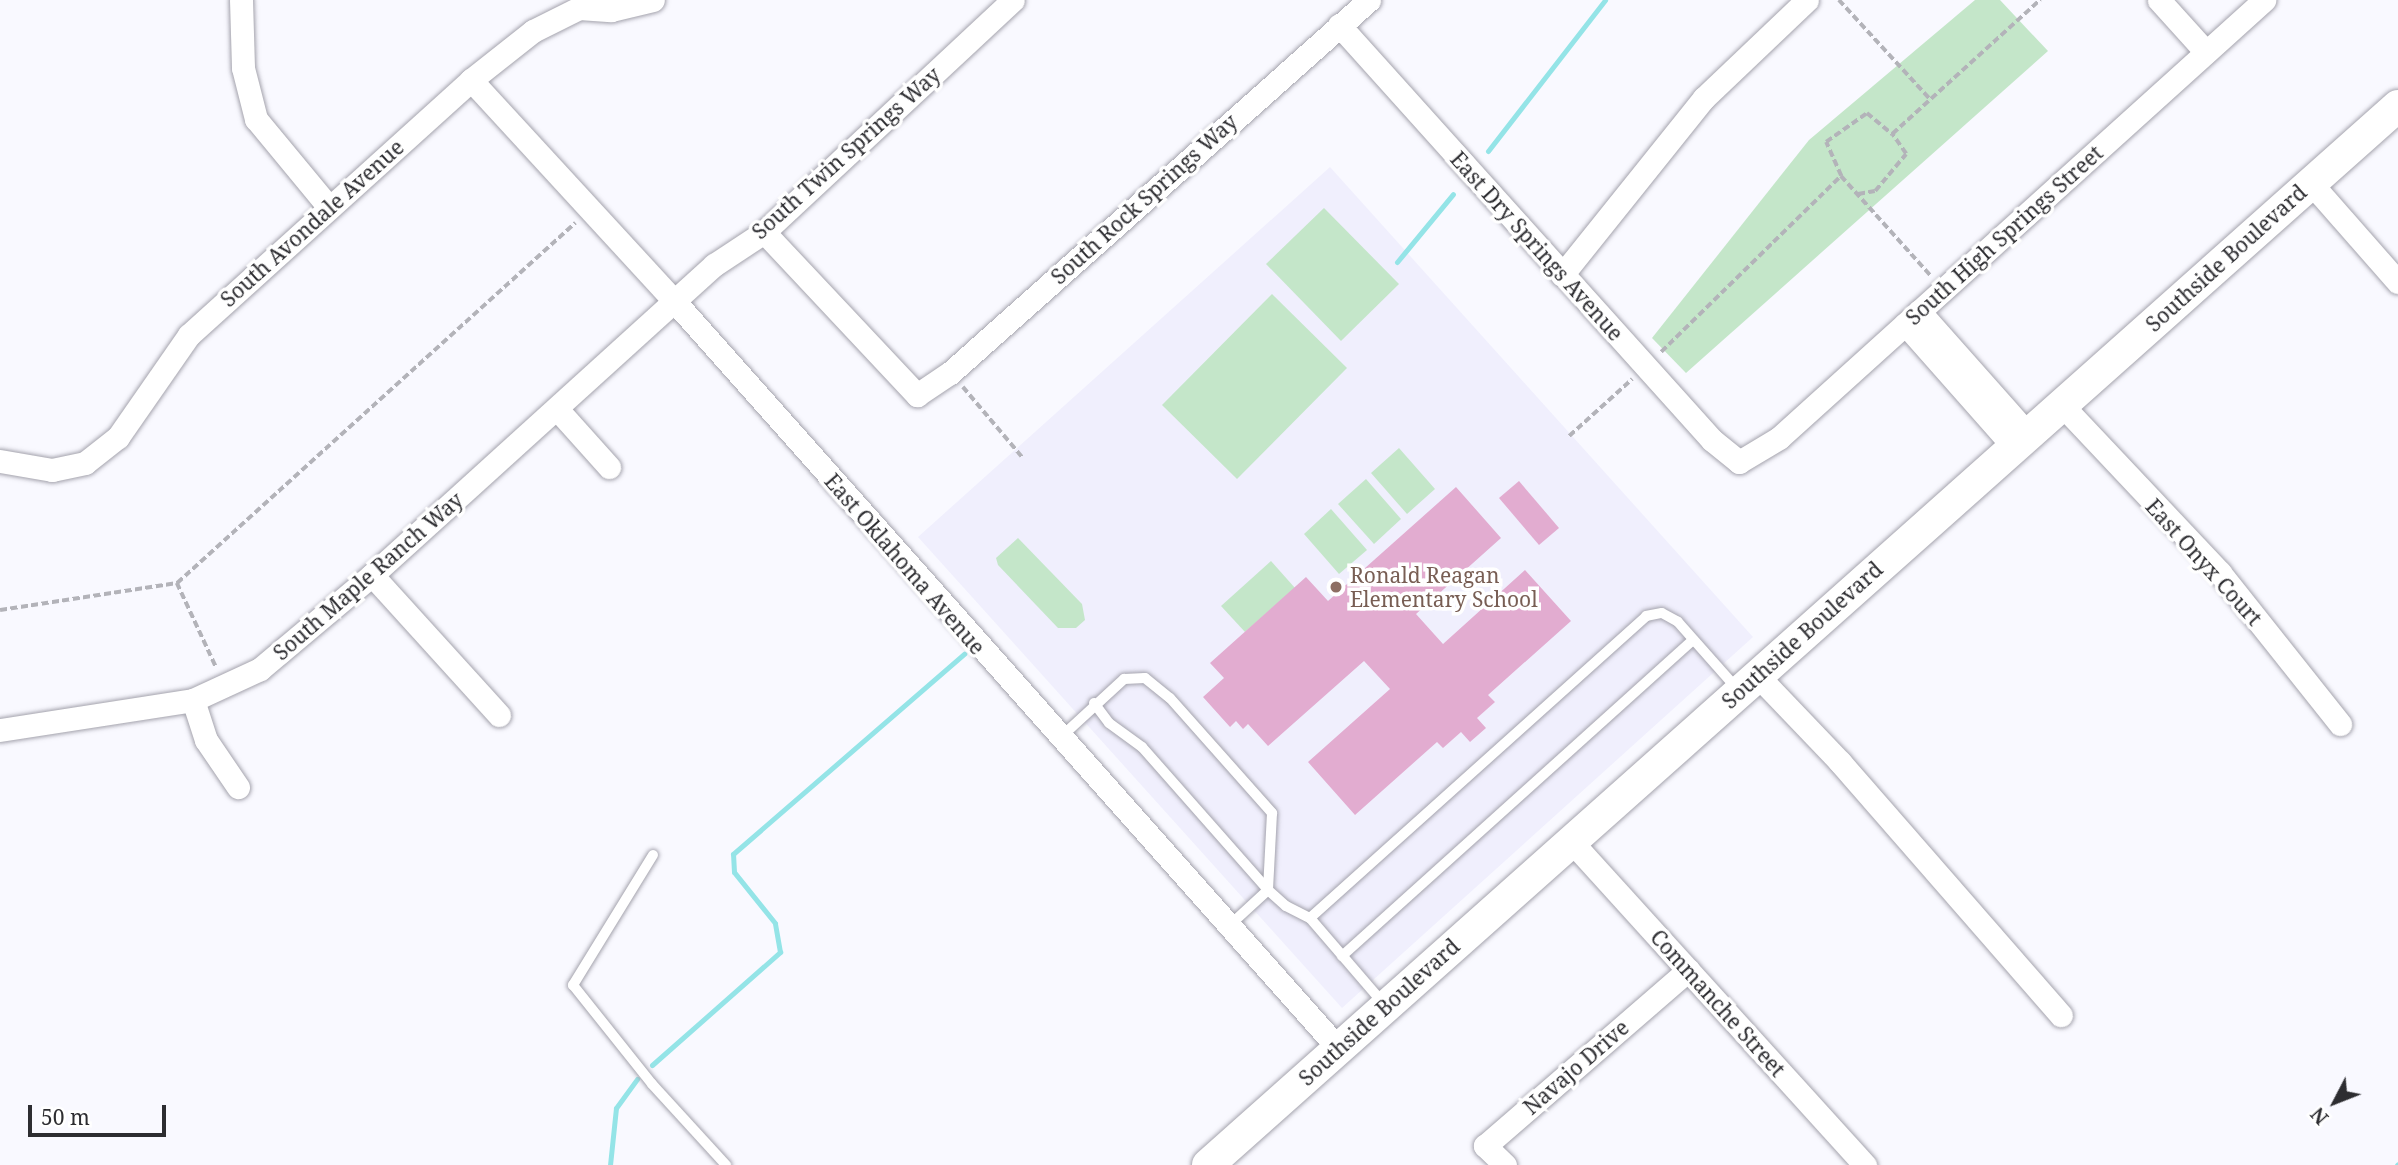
<!DOCTYPE html>
<style>
body{margin:0}
#map{position:relative;width:2398px;height:1165px;overflow:hidden;background:#f9f9ff;font-family:"Noto Serif",serif}
div>[style]{position:absolute}
[style*='--x']{left:calc(var(--x)*1px);top:calc(var(--y)*1px);width:calc(var(--w)*1px);rotate:calc(var(--a)*1deg)}
.built>*{inset:0;background:#f0effd}
.green>*{inset:0;background:#c4e6c9}
.stream>*{height:5px;margin:-2.5px;padding:0 2.5px;transform-origin:2.5px;border-radius:2.5px;background:#94e4e7}
.building>*{inset:0;background:#e2acd0}
.path>*{height:3.5px;margin-top:-1.75px;transform-origin:0;background:repeating-linear-gradient(90deg,#b3b3b9 0 7px,transparent 0 10.5px)}
.roads{filter:drop-shadow(0 0 2px #a4a3ad) drop-shadow(0 0 2px #a4a3ad)}
.service>*{height:10px;margin:-5px;padding:0 5px;transform-origin:5px;border-radius:5px;background:#fff}
.minor>*{height:23px;margin:-11.5px;padding:0 11.5px;transform-origin:11.5px;border-radius:11.5px;background:#fff}
.secondary>*{height:32px;margin:-16px;padding:0 16px;transform-origin:16px;border-radius:16px;background:#fff}
.dots>*{width:19px;height:19px;translate:-50% -50%;box-sizing:border-box;border:4px solid #fff;border-radius:50%}
span{translate:-50% -50%;white-space:nowrap;text-align:center;line-height:1.15;-webkit-text-stroke:7px #fff;paint-order:stroke}
.street-label{font-size:21px;color:#2d2d31}
.education-label{font-size:21px;color:#785e54}
.left{translate:0 -50%;text-align:left}
.north{position:absolute;left:2300px;top:1067px;width:70px;height:70px;-webkit-text-stroke:5px #fff;paint-order:stroke;rotate:228deg;font-size:19px;font-weight:700;line-height:28px;text-align:center;color:#2d2d31}
.north::after{content:'';display:block;margin:auto;width:24px;height:32px;background:#2d2d31;clip-path:polygon(50% 0,100% 100%,50% 72%,0 100%)}
.scale{position:absolute;left:28px;top:1105px;width:138px;height:32px;box-sizing:border-box;border:4px solid #2d2d31;border-top:0;padding-left:9px;font-size:21px;line-height:24px;white-space:nowrap;color:#2d2d31;-webkit-text-stroke:5px #fff;paint-order:stroke}
</style>
<div id="map">
<div class="built">
<i style="clip-path:polygon(1330px 167px,1753px 637px,1342px 1008px,918px 537px)"></i>
</div>
<div class="green">
<i style="clip-path:polygon(1975px 0,2000px 0,2048px 51px,1686px 373px,1652px 338px,1809px 140px)"></i>
<i style="clip-path:polygon(1324px 208px,1399px 284px,1341px 341px,1266px 264px)"></i>
<i style="clip-path:polygon(1272px 294px,1347px 368px,1237px 479px,1162px 405px)"></i>
<i style="clip-path:polygon(1399px 448px,1435px 489px,1407px 514px,1371px 473px)"></i>
<i style="clip-path:polygon(1366px 479px,1401px 519px,1374px 544px,1338px 504px)"></i>
<i style="clip-path:polygon(1331px 509px,1367px 550px,1339px 574px,1304px 534px)"></i>
<i style="clip-path:polygon(1018px 538px,1082px 604px,1085px 620px,1076px 628px,1058px 628px,998px 565px,996px 558px)"></i>
<i style="clip-path:polygon(1271px 561px,1295px 588px,1245px 632px,1221px 606px)"></i>
</div>
<div class="stream">
<i style="--x:1488;--y:151;--w:191;--a:-52.2"></i>
<i style="--x:1397;--y:262;--w:88;--a:-50.5"></i>
<i style="--x:652;--y:1065;--w:171;--a:-41.4"></i>
<i style="--x:780;--y:952;--w:29;--a:-100"></i>
<i style="--x:775;--y:923;--w:65;--a:-128.8"></i>
<i style="--x:734;--y:872;--w:18;--a:-93"></i>
<i style="--x:733;--y:854;--w:306;--a:-40.9"></i>
<i style="--x:610;--y:1165;--w:57;--a:-84"></i>
<i style="--x:616;--y:1108;--w:36;--a:-54"></i>
<i style="--x:2397;--y:1165;--w:1;--a:-45"></i>
</div>
<div class="building">
<i style="clip-path:polygon(1519px 481px,1559px 528px,1539px 545px,1499px 498px)"></i>
<i style="clip-path:polygon(1456px 487px,1501px 538px,1416px 614px,1443px 644px,1525px 570px,1571px 621px,1488px 695px,1495px 702px,1477px 718px,1486px 728px,1470px 742px,1461px 732px,1443px 748px,1437px 742px,1355px 815px,1308px 762px,1390px 689px,1364px 661px,1268px 746px,1248px 724px,1243px 729px,1236px 721px,1230px 727px,1203px 697px,1224px 678px,1210px 663px,1306px 577px,1328px 601px)"></i>
</div>
<div class="path">
<i style="--x:1839;--y:0;--w:134;--a:47.4"></i>
<i style="--x:1841;--y:176;--w:37;--a:-114"></i>
<i style="--x:1826;--y:142;--w:50;--a:-35.3"></i>
<i style="--x:1867;--y:113;--w:33;--a:40"></i>
<i style="--x:1892;--y:134;--w:200;--a:-42.2"></i>
<i style="--x:1858;--y:194;--w:17;--a:-10"></i>
<i style="--x:1875;--y:191;--w:48;--a:-50"></i>
<i style="--x:1906;--y:154;--w:24;--a:-125"></i>
<i style="--x:1661;--y:352;--w:252;--a:-44.4"></i>
<i style="--x:1841;--y:176;--w:135;--a:48"></i>
<i style="--x:963;--y:387;--w:93;--a:49.8"></i>
<i style="--x:1569;--y:436;--w:85;--a:-42.1"></i>
<i style="--x:177;--y:583;--w:93;--a:65.1"></i>
<i style="--x:0;--y:610;--w:179;--a:-8.7"></i>
<i style="--x:177;--y:583;--w:537;--a:-42.13"></i>
</div>
<div class="roads">
<div class="service">
<i style="--x:1094;--y:703;--w:25;--a:53"></i>
<i style="--x:1109;--y:723;--w:41;--a:36"></i>
<i style="--x:1142;--y:747;--w:191;--a:48.6"></i>
<i style="--x:1268;--y:890;--w:24;--a:42"></i>
<i style="--x:1286;--y:906;--w:27;--a:27"></i>
<i style="--x:1310;--y:918;--w:113;--a:49.3"></i>
<i style="--x:1061;--y:737;--w:86;--a:-42.6"></i>
<i style="--x:1124;--y:679;--w:21;--a:-3"></i>
<i style="--x:1145;--y:678;--w:32;--a:39"></i>
<i style="--x:1170;--y:698;--w:154;--a:48.4"></i>
<i style="--x:1272;--y:813;--w:77;--a:93"></i>
<i style="--x:1268;--y:890;--w:53;--a:137.3"></i>
<i style="--x:653;--y:855;--w:153;--a:121.6"></i>
<i style="--x:573;--y:985;--w:127;--a:51.4"></i>
<i style="--x:652;--y:1084;--w:110;--a:47.6"></i>
<i style="--x:1310;--y:918;--w:452;--a:-41.9"></i>
<i style="--x:1646;--y:616;--w:16;--a:-11"></i>
<i style="--x:1662;--y:613;--w:18;--a:29"></i>
<i style="--x:1678;--y:622;--w:92;--a:48.5"></i>
<i style="--x:1342;--y:956;--w:472;--a:-42"></i>
</div>
<div class="minor">
<i style="--x:241;--y:0;--w:68;--a:88.3"></i>
<i style="--x:243;--y:68;--w:53;--a:75.7"></i>
<i style="--x:256;--y:119;--w:113;--a:50.4"></i>
<i style="--x:2159;--y:0;--w:70;--a:47.9"></i>
<i style="--x:1339;--y:25;--w:558;--a:48.05"></i>
<i style="--x:1712;--y:440;--w:35;--a:39"></i>
<i style="--x:1739;--y:462;--w:47;--a:-31"></i>
<i style="--x:1779;--y:438;--w:654;--a:-42.08"></i>
<i style="--x:471;--y:80;--w:303;--a:47.4"></i>
<i style="--x:676;--y:303;--w:998;--a:48.37"></i>
<i style="--x:2310;--y:182;--w:133;--a:48.7"></i>
<i style="--x:764;--y:232;--w:224;--a:46.8"></i>
<i style="--x:917;--y:395;--w:40;--a:-34"></i>
<i style="--x:950;--y:373;--w:561;--a:-41.68"></i>
<i style="--x:1562;--y:275;--w:227;--a:-51.3"></i>
<i style="--x:1704;--y:98;--w:142;--a:-43.6"></i>
<i style="--x:1919;--y:311;--w:164;--a:48.5"></i>
<i style="--x:1905;--y:324;--w:164;--a:48.5"></i>
<i style="--x:2061;--y:404;--w:232;--a:46.7"></i>
<i style="--x:2220;--y:573;--w:193;--a:51.5"></i>
<i style="--x:557;--y:409;--w:78;--a:48.1"></i>
<i style="--x:0;--y:461;--w:53;--a:9.8"></i>
<i style="--x:52;--y:470;--w:34;--a:-12"></i>
<i style="--x:85;--y:463;--w:42;--a:-38.2"></i>
<i style="--x:118;--y:437;--w:124;--a:-55.2"></i>
<i style="--x:189;--y:335;--w:380;--a:-42.1"></i>
<i style="--x:471;--y:80;--w:79;--a:-38.3"></i>
<i style="--x:533;--y:31;--w:51;--a:-26.6"></i>
<i style="--x:579;--y:8;--w:32;--a:4"></i>
<i style="--x:611;--y:10;--w:43;--a:-13.4"></i>
<i style="--x:372;--y:575;--w:189;--a:47.8"></i>
<i style="--x:1757;--y:675;--w:120;--a:46.3"></i>
<i style="--x:1840;--y:762;--w:336;--a:48.9"></i>
<i style="--x:193;--y:700;--w:42;--a:72"></i>
<i style="--x:206;--y:740;--w:57;--a:55.8"></i>
<i style="--x:0;--y:730;--w:195;--a:-8.8"></i>
<i style="--x:193;--y:700;--w:74;--a:-24.8"></i>
<i style="--x:260;--y:669;--w:146;--a:-40"></i>
<i style="--x:372;--y:575;--w:462;--a:-42.2"></i>
<i style="--x:714;--y:265;--w:60;--a:-33.4"></i>
<i style="--x:764;--y:232;--w:340;--a:-43"></i>
<i style="--x:1571;--y:841;--w:438;--a:47.8"></i>
<i style="--x:1505;--y:1165;--w:28;--a:-136"></i>
<i style="--x:1485;--y:1146;--w:269;--a:-40.9"></i>
</div>
<div class="secondary">
<i style="--x:1208;--y:1165;--w:1593;--a:-41.67"></i>
</div>
</div>
<div class="dots">
<i style="left:1336px;top:587px;background:#8d6e63"></i>
</div>
<div class="street-label">
<span style="left:846px;top:153px;rotate:-42deg">South Twin Springs Way</span>
<span style="left:1144px;top:199px;rotate:-42deg">South Rock Springs Way</span>
<span style="left:312px;top:223px;rotate:-42deg">South Avondale Avenue</span>
<span style="left:2004px;top:235px;rotate:-42deg">South High Springs Street</span>
<span style="left:1537px;top:246px;rotate:48deg">East Dry Springs Avenue</span>
<span style="left:2226px;top:258px;rotate:-42deg">Southside Boulevard</span>
<span style="left:2204px;top:562px;rotate:48deg">East Onyx Court</span>
<span style="left:905px;top:564px;rotate:49deg">East Oklahoma Avenue</span>
<span style="left:368px;top:576px;rotate:-41deg">South Maple Ranch Way</span>
<span style="left:1802px;top:635px;rotate:-42deg">Southside Boulevard</span>
<span style="left:1718px;top:1003px;rotate:48deg">Commanche Street</span>
<span style="left:1379px;top:1012px;rotate:-42deg">Southside Boulevard</span>
<span style="left:1576px;top:1067px;rotate:-41deg">Navajo Drive</span>
</div>
<div class="education-label">
<span class="left" style="left:1350px;top:587px">Ronald Reagan<br>Elementary School</span>
</div>
<div class="north">N</div>
<div class="scale">50 m</div>
</div>
